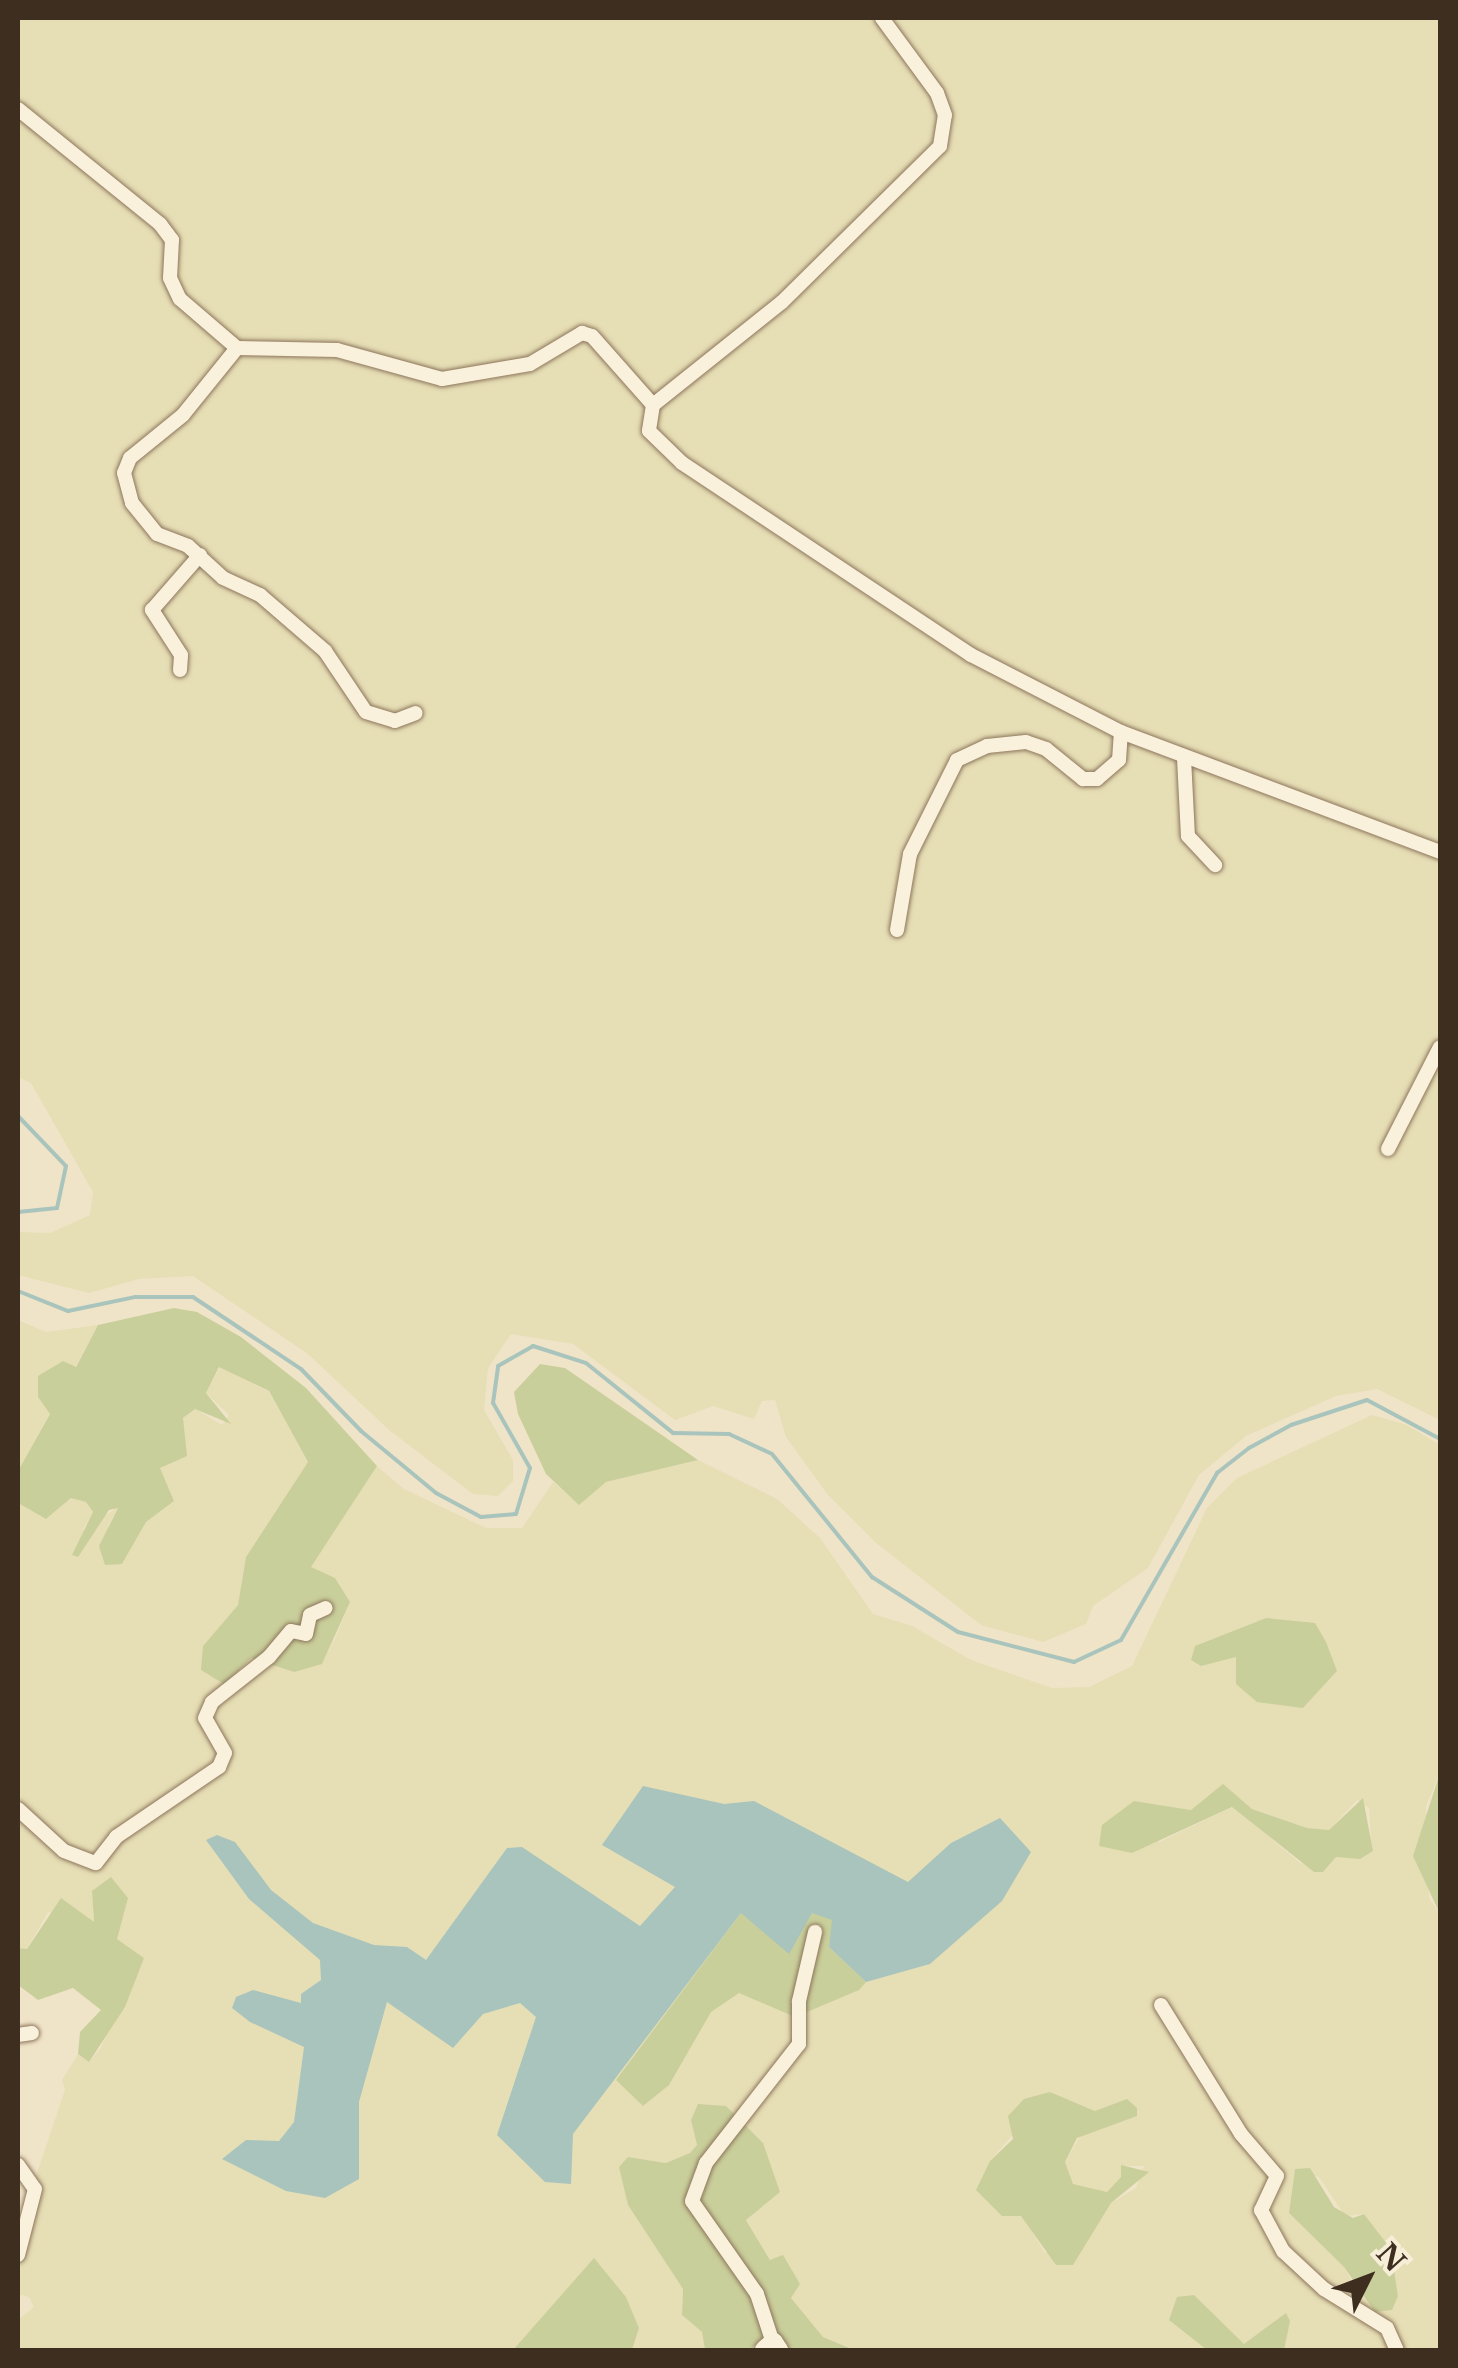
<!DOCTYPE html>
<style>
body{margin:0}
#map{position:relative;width:1458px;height:2368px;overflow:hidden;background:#f0e4c8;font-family:"Libre Baskerville",serif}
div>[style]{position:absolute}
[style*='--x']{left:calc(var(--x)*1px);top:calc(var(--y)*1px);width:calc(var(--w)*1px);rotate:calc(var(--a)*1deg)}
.farmland>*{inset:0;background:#e6deb5}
.green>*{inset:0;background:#c9cf9b}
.water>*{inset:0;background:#a9c4bc}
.stream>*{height:4px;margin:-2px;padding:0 2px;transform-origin:2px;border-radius:2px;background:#a9c4bc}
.roads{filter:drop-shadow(0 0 2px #8d765c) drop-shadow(0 0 2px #8d765c)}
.street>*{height:14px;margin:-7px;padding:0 7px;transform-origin:7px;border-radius:7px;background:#faf1dc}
.secondary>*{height:20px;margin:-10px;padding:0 10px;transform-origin:10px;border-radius:10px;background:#faf1dc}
span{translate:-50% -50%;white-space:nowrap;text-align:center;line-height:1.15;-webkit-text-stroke:9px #f7eed8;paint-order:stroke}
.frame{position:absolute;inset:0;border:20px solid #3d2e20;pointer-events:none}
.north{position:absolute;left:1318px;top:2228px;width:100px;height:100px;-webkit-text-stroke:8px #f7eed8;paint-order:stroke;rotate:48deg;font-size:28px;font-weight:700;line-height:40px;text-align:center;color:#3d2e20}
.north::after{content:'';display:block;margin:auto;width:35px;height:45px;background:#3d2e20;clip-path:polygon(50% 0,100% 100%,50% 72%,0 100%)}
</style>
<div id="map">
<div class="farmland">
<i style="clip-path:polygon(18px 18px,1440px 18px,1440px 1420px,1377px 1389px,1336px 1396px,1246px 1436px,1199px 1475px,1148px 1568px,1093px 1606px,1086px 1624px,1043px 1642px,981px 1625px,875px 1542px,828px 1495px,786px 1437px,775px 1400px,762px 1401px,754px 1419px,713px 1406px,675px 1420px,573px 1344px,511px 1334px,488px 1368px,484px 1410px,513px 1460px,513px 1481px,498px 1496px,473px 1494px,389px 1430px,308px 1354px,193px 1276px,139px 1279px,89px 1293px,18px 1275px,18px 1232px,50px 1233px,90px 1215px,93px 1192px,31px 1083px,18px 1077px)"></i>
<i style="clip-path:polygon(18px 1320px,46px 1332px,98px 1325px,75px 1367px,38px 1397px,50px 1413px,18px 1471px)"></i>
<i style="clip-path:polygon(evenodd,220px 1367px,269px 1392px,308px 1462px,246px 1557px,238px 1605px,203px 1646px,237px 1667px,251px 1658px,294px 1672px,322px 1663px,336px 1636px,350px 1602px,310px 1568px,377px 1466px,404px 1489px,486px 1528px,522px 1528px,553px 1482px,579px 1504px,606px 1482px,698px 1460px,777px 1499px,820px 1538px,873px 1614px,912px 1626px,971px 1660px,1052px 1688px,1089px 1687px,1132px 1666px,1207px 1508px,1237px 1478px,1372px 1415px,1407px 1425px,1440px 1445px,1440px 1773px,1426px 1806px,1429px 1898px,1440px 1914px,1440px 2350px,1284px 2350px,1285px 2335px,1244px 2344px,1193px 2295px,1207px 2350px,854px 2350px,823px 2337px,791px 2298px,800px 2283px,770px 2260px,746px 2219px,763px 2143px,725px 2106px,698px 2105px,691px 2120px,697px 2145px,690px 2153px,667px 2163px,628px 2157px,628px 2205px,683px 2289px,682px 2315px,702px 2332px,705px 2350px,632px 2350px,639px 2328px,626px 2297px,594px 2259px,513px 2350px,18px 2350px,18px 2320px,34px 2307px,29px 2297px,18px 2294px,18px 2230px,65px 2090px,62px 2080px,78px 2054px,89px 2062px,100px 2049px,144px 1958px,117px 1939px,92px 1891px,94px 1923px,48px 1912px,27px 1949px,18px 1948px,18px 1503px,46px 1519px,71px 1498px,86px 1502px,93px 1513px,82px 1531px,118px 1507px,108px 1526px,122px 1564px,146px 1522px,174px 1501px,160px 1468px,183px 1419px,194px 1408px,222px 1425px,229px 1415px,206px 1393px,220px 1367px,1266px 1618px,1337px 1671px,1303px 1708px,1236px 1656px,1201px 1666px,1195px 1646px,1266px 1618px,220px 1367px,1223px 1785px,1252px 1809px,1307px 1828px,1329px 1830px,1357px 1800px,1369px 1808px,1372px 1851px,1336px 1857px,1323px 1872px,1299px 1862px,1233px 1807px,1159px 1842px,1134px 1801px,1191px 1810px,1223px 1785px,220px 1367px,1050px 2092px,1095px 2111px,1065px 2162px,1073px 2184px,1107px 2192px,1121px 2177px,1121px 2166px,1144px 2166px,1136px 2188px,1111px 2203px,1087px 2235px,1045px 2253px,990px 2161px,1050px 2092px,220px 1367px,1295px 2169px,1319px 2177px,1345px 2216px,1364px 2214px,1391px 2249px,1398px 2296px,1358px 2293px,1344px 2267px,1289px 2213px,1295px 2169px)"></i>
</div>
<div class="green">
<i style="clip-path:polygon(174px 1308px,197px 1312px,241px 1337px,306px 1388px,377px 1466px,311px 1567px,335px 1578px,350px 1602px,322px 1664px,294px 1672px,251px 1658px,224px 1684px,201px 1670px,203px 1646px,238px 1605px,246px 1557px,308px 1462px,269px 1391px,219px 1367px,206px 1393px,231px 1424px,195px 1409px,183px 1418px,187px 1456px,160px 1468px,174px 1501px,146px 1522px,122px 1564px,105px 1565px,99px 1546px,118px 1508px,109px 1510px,78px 1557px,72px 1555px,93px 1512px,86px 1502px,71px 1498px,46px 1519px,18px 1503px,18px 1471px,50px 1414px,38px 1397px,38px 1376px,63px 1361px,76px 1367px,98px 1325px)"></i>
<i style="clip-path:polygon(540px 1364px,565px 1368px,698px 1460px,606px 1482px,579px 1505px,546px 1474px,518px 1414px,514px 1392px)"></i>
<i style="clip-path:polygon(1266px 1618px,1315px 1623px,1326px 1642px,1337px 1671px,1303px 1708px,1257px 1702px,1236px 1684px,1236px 1657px,1201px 1666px,1191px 1660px,1195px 1646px)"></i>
<i style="clip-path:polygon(1440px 1773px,1440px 1914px,1413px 1856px)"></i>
<i style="clip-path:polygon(1223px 1784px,1252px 1809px,1307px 1828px,1329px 1830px,1363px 1798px,1373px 1851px,1360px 1859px,1336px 1857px,1323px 1872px,1314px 1872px,1232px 1807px,1132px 1853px,1099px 1846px,1102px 1825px,1134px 1801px,1191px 1810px)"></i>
<i style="clip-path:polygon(111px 1877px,128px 1898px,117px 1939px,144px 1958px,125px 2007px,89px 2062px,78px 2054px,80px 2032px,101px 2010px,73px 1988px,38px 2000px,18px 1985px,18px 1948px,27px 1949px,61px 1898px,94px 1922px,92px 1891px)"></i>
<i style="clip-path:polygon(812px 1912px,833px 1920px,829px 1947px,866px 1982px,859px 1990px,795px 2017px,739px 1993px,711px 2012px,669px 2085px,643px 2106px,616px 2080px,741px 1913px)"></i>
<i style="clip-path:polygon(1050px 2092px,1095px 2111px,1127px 2099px,1137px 2108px,1137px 2116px,1077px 2138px,1065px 2162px,1073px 2184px,1107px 2192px,1121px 2177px,1121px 2165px,1149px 2172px,1111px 2203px,1073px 2265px,1056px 2265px,1021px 2216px,1002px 2216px,976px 2190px,990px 2161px,1013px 2139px,1008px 2116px,1024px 2099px)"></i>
<i style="clip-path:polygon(698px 2104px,726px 2106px,763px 2143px,780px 2192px,746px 2220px,770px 2260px,783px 2255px,800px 2284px,791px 2298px,823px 2337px,854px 2350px,790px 2350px,761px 2339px,750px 2350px,705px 2350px,702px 2332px,682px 2315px,683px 2289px,628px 2205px,619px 2167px,628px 2157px,666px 2163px,690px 2153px,697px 2145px,691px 2120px)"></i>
<i style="clip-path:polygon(1310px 2168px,1334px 2207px,1353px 2218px,1364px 2214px,1391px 2249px,1398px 2296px,1392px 2310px,1375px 2312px,1344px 2267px,1289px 2213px,1295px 2169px)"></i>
<i style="clip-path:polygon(594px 2258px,626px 2297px,639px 2328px,632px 2350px,513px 2350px)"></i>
<i style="clip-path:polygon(1194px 2295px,1244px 2344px,1286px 2313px,1290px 2321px,1284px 2350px,1207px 2350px,1169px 2320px,1177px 2297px)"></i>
</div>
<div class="water">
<i style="clip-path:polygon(643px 1786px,724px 1804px,754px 1801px,908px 1882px,951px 1843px,1000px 1818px,1031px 1852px,1002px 1901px,930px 1964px,866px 1982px,829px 1947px,832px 1920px,812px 1913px,789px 1954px,741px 1913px,573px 2134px,571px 2184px,545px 2182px,497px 2135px,536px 2017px,520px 2003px,483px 2014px,453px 2048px,387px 2002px,359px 2102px,359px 2179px,325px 2198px,286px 2191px,222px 2159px,246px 2140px,279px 2141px,294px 2122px,304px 2047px,250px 2022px,232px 2008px,236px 1997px,253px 1990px,301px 2003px,301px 1994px,321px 1980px,320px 1960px,249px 1899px,206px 1840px,217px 1835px,235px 1842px,271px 1890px,313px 1923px,374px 1945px,407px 1947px,426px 1960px,507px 1848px,522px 1847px,640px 1926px,675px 1887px,602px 1845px)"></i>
</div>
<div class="stream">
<i style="--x:18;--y:1116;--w:69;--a:46.2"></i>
<i style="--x:66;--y:1166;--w:43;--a:102.1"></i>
<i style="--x:57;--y:1208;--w:39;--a:174"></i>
<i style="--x:18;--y:1291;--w:54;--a:21.8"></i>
<i style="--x:68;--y:1311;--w:68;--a:-11.8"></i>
<i style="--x:135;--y:1297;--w:58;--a:0"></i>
<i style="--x:193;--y:1297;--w:130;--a:33.7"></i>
<i style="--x:301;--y:1369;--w:86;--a:45.9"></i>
<i style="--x:361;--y:1431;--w:97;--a:39.6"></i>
<i style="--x:436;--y:1493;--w:51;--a:28.1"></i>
<i style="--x:481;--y:1517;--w:35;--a:-5"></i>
<i style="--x:516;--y:1514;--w:48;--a:-73.1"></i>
<i style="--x:530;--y:1468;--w:75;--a:-119.6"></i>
<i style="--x:493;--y:1403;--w:37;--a:-82"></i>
<i style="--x:498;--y:1366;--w:40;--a:-29.7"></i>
<i style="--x:533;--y:1346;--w:56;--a:17.8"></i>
<i style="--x:586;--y:1363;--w:112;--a:38.8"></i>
<i style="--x:673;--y:1433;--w:56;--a:1"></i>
<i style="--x:729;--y:1434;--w:47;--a:24.9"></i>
<i style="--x:772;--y:1454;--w:159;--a:50.9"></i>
<i style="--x:872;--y:1577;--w:102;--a:32.6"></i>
<i style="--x:958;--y:1632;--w:120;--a:14.5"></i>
<i style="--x:1074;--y:1662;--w:52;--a:-25.1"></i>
<i style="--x:1121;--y:1640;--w:193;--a:-60.1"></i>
<i style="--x:1217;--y:1473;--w:41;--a:-38"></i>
<i style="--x:1249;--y:1448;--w:48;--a:-28.7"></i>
<i style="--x:1291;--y:1425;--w:80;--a:-18.2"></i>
<i style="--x:1367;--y:1400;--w:83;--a:28.1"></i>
</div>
<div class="roads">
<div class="street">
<i style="--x:18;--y:109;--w:183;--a:39"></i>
<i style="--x:160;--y:224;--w:20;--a:53"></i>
<i style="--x:172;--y:240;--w:38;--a:93"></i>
<i style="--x:170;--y:278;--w:23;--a:65"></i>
<i style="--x:180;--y:299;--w:75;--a:40.7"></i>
<i style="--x:237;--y:348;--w:100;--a:1.1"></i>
<i style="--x:337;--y:350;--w:109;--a:15.4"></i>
<i style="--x:442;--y:379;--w:89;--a:-9.7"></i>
<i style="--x:530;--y:364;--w:61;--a:-30.8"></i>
<i style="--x:582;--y:333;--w:10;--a:17"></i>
<i style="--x:592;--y:336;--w:92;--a:48.5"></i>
<i style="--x:653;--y:405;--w:26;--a:99"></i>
<i style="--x:649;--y:431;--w:46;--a:44.1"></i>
<i style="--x:682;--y:463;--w:347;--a:33.6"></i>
<i style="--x:971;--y:655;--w:169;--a:27.2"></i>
<i style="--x:1121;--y:732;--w:341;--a:20.6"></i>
<i style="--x:237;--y:348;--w:86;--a:128.9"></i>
<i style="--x:183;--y:415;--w:68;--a:140.9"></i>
<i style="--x:130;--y:458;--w:16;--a:112"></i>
<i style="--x:124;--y:473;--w:31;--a:75"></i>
<i style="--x:132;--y:503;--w:40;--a:51"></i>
<i style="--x:157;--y:534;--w:33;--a:21"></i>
<i style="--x:188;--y:546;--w:47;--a:42.4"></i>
<i style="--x:223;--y:578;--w:41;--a:24.7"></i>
<i style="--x:260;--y:595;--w:86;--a:40.7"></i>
<i style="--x:325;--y:651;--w:73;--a:56.1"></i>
<i style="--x:366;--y:712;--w:30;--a:17"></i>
<i style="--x:395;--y:721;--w:22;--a:-21"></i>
<i style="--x:653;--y:405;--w:165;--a:-38.6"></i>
<i style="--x:782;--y:302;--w:222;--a:-44.6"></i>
<i style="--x:940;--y:146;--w:31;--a:-81"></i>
<i style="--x:945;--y:115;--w:23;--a:-110"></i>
<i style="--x:937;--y:93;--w:93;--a:-126.3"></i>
<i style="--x:180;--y:670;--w:15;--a:-86"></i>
<i style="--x:181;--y:655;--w:54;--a:-122.8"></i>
<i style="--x:152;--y:610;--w:73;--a:-48.9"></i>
<i style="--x:1184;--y:758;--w:78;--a:87.1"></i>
<i style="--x:1188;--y:836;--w:40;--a:47"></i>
<i style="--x:897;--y:930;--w:77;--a:-80.3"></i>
<i style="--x:910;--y:854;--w:105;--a:-63.4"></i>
<i style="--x:957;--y:760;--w:33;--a:-25"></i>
<i style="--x:987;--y:746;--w:39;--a:-6"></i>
<i style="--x:1026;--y:742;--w:21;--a:19"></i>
<i style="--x:1046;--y:749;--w:48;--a:39"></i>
<i style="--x:1083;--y:779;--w:14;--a:0"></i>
<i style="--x:1097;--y:779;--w:29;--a:-41"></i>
<i style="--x:1119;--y:760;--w:28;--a:-86"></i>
<i style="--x:1388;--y:1149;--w:114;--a:-63"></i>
<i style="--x:18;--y:1809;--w:62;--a:42.4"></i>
<i style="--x:64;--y:1851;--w:34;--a:21"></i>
<i style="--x:96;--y:1863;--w:33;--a:-52"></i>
<i style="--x:116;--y:1837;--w:125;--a:-34.2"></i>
<i style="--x:219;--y:1767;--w:15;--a:-67"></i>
<i style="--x:225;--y:1753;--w:40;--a:-119.7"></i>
<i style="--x:205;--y:1718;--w:17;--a:-66"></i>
<i style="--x:212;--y:1702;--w:73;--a:-38.3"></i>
<i style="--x:269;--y:1657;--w:34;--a:-50"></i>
<i style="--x:291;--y:1631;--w:15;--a:11"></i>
<i style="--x:306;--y:1634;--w:19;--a:-78"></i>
<i style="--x:310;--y:1615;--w:17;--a:-24"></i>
<i style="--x:1161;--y:2005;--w:152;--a:58.2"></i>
<i style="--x:1241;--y:2134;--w:55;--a:49.4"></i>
<i style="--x:1277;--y:2176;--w:38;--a:115"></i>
<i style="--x:1261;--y:2210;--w:47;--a:61.8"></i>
<i style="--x:1283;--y:2251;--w:56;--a:42.8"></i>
<i style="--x:1324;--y:2289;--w:74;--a:31.8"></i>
<i style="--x:1387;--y:2328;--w:24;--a:66"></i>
<i style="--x:18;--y:2035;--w:14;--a:-8"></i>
<i style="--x:18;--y:2165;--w:29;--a:55"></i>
<i style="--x:35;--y:2189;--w:68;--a:104.4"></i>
<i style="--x:773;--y:2343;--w:52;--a:-108.1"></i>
<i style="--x:757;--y:2294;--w:113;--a:-125"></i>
<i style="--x:692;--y:2201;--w:40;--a:-69.8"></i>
<i style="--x:706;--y:2163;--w:151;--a:-52"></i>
<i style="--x:799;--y:2044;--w:43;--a:-90"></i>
<i style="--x:799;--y:2001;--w:71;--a:-76.9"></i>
</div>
<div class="secondary">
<i style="--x:765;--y:2350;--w:11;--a:-41"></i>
<i style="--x:773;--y:2343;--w:9;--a:54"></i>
</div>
</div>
<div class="frame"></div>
<div class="north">N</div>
</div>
